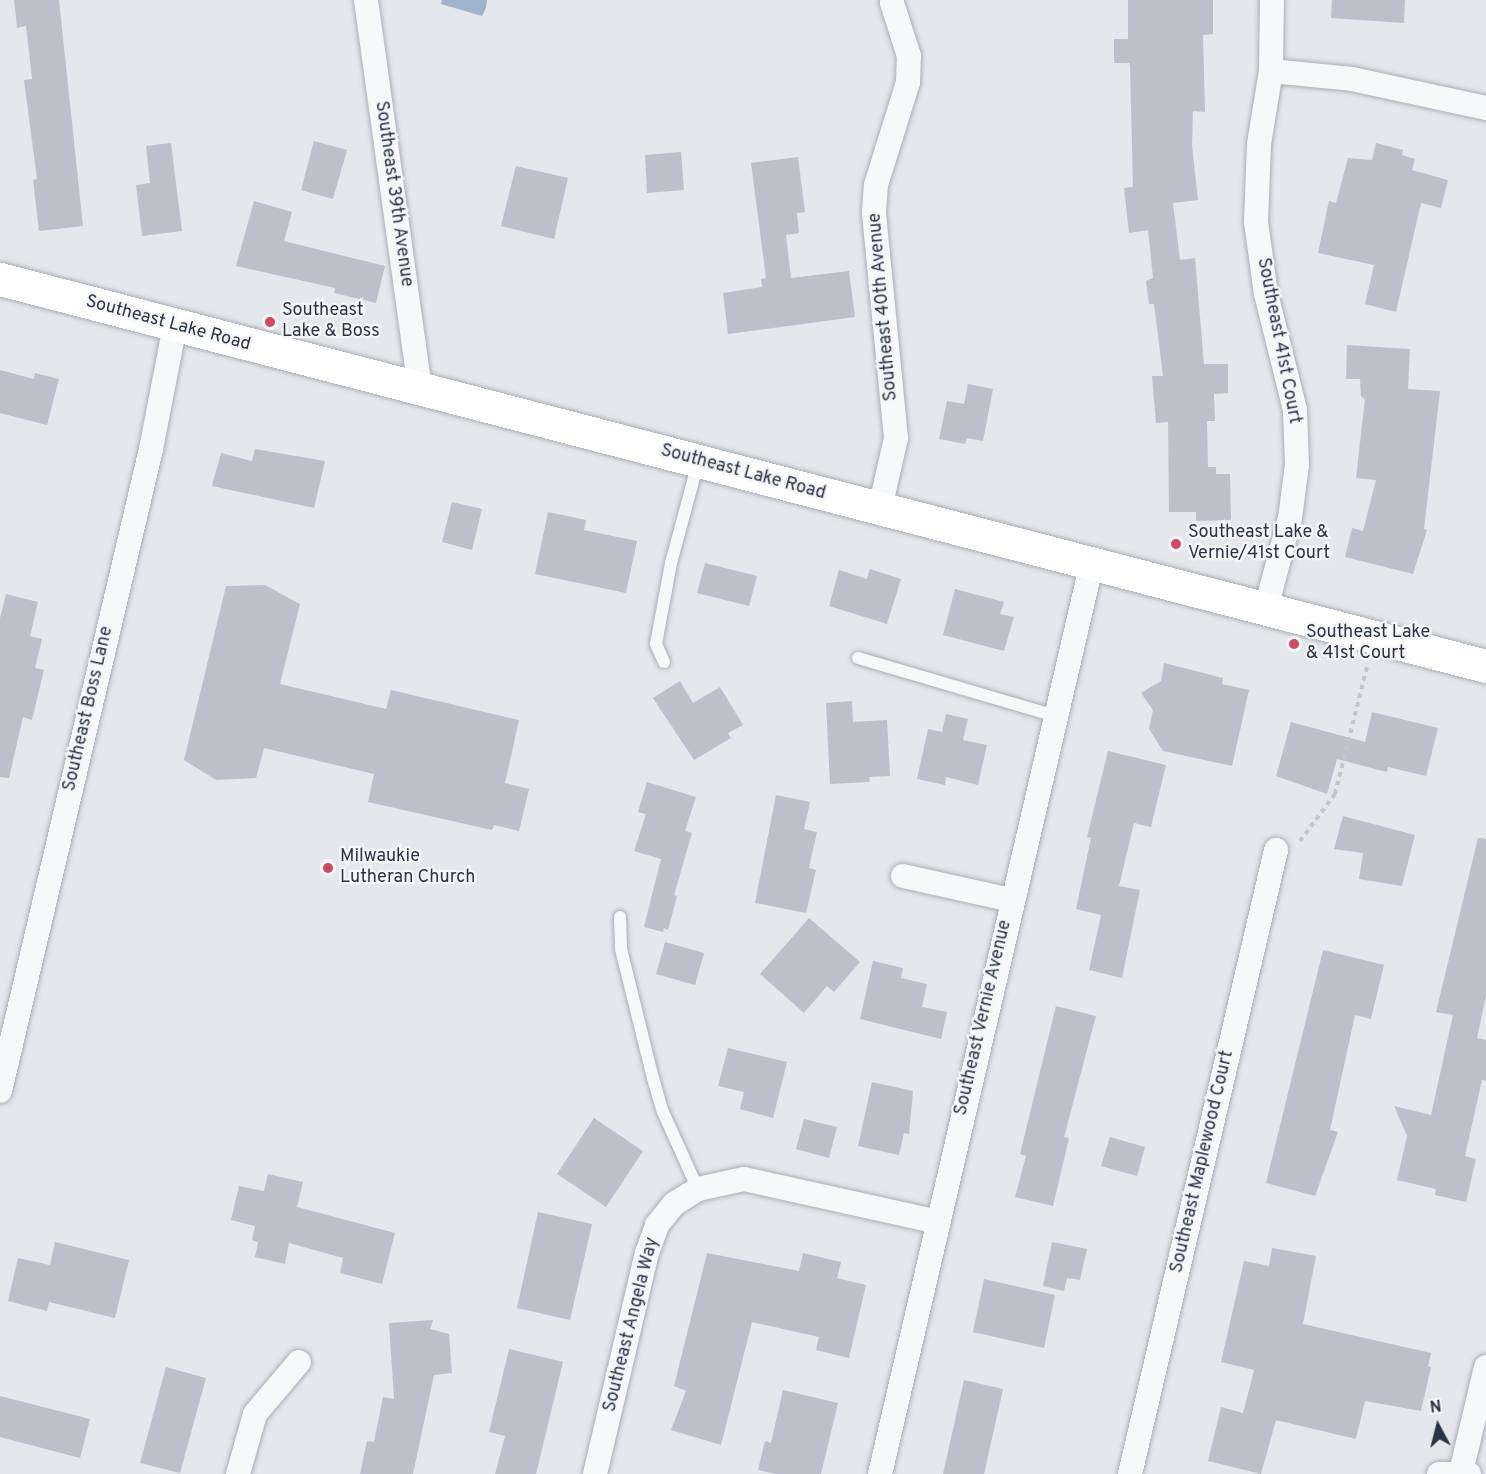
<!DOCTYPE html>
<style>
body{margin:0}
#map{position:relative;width:1486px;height:1474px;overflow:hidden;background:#e4e7ec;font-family:Overpass,sans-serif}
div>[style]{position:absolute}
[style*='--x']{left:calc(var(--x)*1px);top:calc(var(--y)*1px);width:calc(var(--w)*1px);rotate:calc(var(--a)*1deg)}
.water>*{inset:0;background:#9fb4cc}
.building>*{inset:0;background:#bbc0ca}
.path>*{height:4px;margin-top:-2px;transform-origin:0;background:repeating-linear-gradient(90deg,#c2c5cb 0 4.5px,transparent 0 9px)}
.roads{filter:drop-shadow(0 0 2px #a9aeb7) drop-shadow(0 0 2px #a9aeb7)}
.lane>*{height:12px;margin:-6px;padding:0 6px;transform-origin:6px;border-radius:6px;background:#f7f8fa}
.street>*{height:24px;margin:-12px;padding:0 12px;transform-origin:12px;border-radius:12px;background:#f7f8fa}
.secondary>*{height:33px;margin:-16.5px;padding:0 16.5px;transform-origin:16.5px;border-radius:16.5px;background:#fff}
.dots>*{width:16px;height:16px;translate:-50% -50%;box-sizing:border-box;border:3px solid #f4f6f9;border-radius:50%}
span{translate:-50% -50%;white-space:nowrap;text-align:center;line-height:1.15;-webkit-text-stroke:4.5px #f4f6f9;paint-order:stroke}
.street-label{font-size:18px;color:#2b3445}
.poi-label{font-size:18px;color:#2b3445}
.left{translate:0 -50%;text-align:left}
.north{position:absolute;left:1408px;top:1396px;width:60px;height:60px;-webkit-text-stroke:4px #f4f6f9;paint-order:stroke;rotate:353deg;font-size:16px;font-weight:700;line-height:24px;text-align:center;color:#2b3445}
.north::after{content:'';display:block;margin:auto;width:21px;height:27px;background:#2b3445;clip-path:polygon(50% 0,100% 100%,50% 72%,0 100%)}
</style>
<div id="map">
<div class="water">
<i style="clip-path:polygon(442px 0,487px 0,486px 8px,482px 16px,441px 4px)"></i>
</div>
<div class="building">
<i style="clip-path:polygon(14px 0,59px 0,83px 226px,39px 231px,33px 180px,37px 179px,24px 80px,32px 79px,26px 26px,17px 28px)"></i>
<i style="clip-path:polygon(1128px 0,1213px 0,1213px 34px,1203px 35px,1205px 112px,1193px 111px,1192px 146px,1198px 200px,1173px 203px,1180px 260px,1195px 258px,1204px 364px,1228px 364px,1228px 393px,1214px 394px,1215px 421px,1207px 421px,1208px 467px,1216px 467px,1216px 474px,1230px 474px,1231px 520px,1196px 521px,1196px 512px,1169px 512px,1168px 422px,1156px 423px,1152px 376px,1163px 376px,1154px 304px,1149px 304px,1146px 281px,1153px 278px,1148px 230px,1129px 233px,1124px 188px,1133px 187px,1130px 66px,1129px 63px,1114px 63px,1114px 39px,1128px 39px)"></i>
<i style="clip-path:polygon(1332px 0,1405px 0,1404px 23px,1331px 18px)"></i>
<i style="clip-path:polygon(314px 141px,347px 150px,333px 199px,301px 190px)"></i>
<i style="clip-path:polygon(171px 143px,182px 231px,142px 236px,136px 185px,150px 183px,146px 146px)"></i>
<i style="clip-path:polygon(1376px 143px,1403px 150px,1402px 155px,1415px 159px,1412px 170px,1448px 180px,1441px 208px,1421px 203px,1396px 312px,1365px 304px,1374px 265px,1318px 253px,1329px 201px,1336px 203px,1348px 158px,1372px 160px)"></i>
<i style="clip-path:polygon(681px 152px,684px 190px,647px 193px,645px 155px)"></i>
<i style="clip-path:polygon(798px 157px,805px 212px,797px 213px,799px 233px,786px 235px,791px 278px,849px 271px,855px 317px,728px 334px,723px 293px,762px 287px,761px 279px,766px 278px,751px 163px)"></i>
<i style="clip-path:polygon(516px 166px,568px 178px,554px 239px,501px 226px)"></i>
<i style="clip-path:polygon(254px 201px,292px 212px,284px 241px,385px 266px,376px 303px,334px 293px,335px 288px,236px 266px)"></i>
<i style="clip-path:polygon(1347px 345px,1410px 349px,1408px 389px,1440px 391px,1424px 529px,1427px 530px,1413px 574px,1345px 557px,1352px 528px,1363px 531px,1376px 480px,1356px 478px,1365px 399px,1361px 396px,1360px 379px,1346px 379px)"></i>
<i style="clip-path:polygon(0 370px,34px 379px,35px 373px,59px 379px,47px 425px,0 413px)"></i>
<i style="clip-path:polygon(968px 384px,993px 389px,983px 441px,967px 438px,965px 444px,939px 439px,947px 401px,964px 404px)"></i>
<i style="clip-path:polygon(255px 449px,325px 461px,314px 508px,212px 486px,221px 453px,252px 461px)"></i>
<i style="clip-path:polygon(452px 502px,482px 509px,472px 550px,442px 542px)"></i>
<i style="clip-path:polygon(548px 512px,586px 520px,584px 530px,637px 541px,626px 593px,535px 574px)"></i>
<i style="clip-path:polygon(705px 563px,757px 576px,749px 606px,697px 593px)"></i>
<i style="clip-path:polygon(870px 569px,901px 579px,887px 624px,829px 606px,839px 570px,867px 579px)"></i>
<i style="clip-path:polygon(265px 585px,300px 604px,280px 684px,386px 709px,391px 690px,519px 720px,505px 783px,529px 789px,519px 831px,494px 825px,492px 830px,368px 802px,374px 774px,264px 748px,256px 778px,216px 780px,184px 760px,226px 586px)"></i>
<i style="clip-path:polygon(955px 589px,1004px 602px,1000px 614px,1014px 617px,1004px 651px,943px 635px)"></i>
<i style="clip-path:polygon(6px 594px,38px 602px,30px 636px,42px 639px,35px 668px,44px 670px,32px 720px,23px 717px,9px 778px,0 777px,0 618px)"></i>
<i style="clip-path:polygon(1164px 663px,1223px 678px,1222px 684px,1249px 690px,1232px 766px,1163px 751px,1149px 729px,1153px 710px,1141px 693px,1161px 681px)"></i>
<i style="clip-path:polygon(680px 681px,693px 703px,720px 687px,743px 725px,728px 733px,731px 738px,694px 760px,653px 698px)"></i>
<i style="clip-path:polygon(852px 701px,853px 722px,887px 720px,890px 776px,869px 777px,870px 782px,830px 784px,826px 703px)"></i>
<i style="clip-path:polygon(1372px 712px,1438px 728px,1426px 776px,1388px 767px,1387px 772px,1337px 759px,1327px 794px,1276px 776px,1291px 722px,1365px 742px)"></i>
<i style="clip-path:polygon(946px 714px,968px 719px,963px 740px,987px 745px,978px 785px,946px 777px,945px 785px,917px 779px,928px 729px,942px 732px)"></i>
<i style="clip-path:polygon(1108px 751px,1166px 765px,1151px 827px,1134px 823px,1119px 886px,1140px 890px,1122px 978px,1089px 970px,1101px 915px,1076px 909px,1091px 838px,1087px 837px)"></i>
<i style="clip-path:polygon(647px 782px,696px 797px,685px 831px,692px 833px,674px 895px,677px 896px,668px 930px,664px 928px,663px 932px,644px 927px,661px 859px,634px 851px,646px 814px,638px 812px)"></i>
<i style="clip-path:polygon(776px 795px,810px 802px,804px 829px,817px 832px,809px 868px,816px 870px,806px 913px,755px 903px)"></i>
<i style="clip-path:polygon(1343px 816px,1415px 835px,1402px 886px,1359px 879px,1363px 853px,1334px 849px)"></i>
<i style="clip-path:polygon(1478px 838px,1486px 839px,1486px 996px,1477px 1038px,1486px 1040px,1486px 1081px,1482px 1080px,1465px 1156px,1476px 1159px,1466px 1202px,1435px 1195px,1436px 1189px,1397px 1180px,1407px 1136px,1394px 1106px,1431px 1115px,1453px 1015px,1436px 1012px)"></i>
<i style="clip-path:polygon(809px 918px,860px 962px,834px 992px,827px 986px,804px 1013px,760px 974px)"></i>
<i style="clip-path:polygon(665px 942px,704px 953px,695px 985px,656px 974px)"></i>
<i style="clip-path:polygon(1323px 950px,1384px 965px,1371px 1019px,1355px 1015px,1330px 1130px,1338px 1132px,1315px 1196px,1266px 1183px)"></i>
<i style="clip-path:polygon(873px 961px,903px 968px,901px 978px,927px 984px,922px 1007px,947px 1012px,941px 1039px,860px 1019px)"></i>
<i style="clip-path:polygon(1056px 1006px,1096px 1016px,1064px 1137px,1069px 1138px,1053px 1206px,1015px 1197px,1026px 1156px,1020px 1154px)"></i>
<i style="clip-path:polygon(728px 1048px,787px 1062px,773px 1118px,740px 1109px,744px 1092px,718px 1086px)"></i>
<i style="clip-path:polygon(872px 1082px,913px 1091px,909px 1134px,904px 1133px,899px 1155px,858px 1146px)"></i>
<i style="clip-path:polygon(594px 1118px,643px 1151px,606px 1207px,557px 1174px)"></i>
<i style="clip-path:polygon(804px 1119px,837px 1127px,829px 1158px,796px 1149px)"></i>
<i style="clip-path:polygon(1110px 1137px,1145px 1147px,1137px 1176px,1101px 1166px)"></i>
<i style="clip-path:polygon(268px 1174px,303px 1182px,297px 1207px,395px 1233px,382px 1284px,340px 1273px,343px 1258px,289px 1243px,285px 1264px,255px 1257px,258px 1242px,252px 1240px,255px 1226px,231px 1220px,239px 1186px,264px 1191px)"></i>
<i style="clip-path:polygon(538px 1212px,592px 1224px,570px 1320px,517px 1308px)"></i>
<i style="clip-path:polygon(55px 1242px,129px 1260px,115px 1318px,49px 1302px,47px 1311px,8px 1301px,18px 1258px,50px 1265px)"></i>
<i style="clip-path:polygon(1052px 1242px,1087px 1249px,1080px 1280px,1067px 1278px,1064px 1291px,1043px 1286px)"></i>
<i style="clip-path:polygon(1272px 1248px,1316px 1256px,1303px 1324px,1431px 1353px,1428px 1366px,1431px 1367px,1421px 1411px,1365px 1401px,1356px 1439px,1276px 1420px,1261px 1474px,1208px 1461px,1221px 1407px,1243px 1413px,1254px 1370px,1221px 1362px,1244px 1261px,1269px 1266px)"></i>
<i style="clip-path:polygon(707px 1253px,799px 1271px,803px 1253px,841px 1262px,837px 1278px,866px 1285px,849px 1358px,816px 1350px,819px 1337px,752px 1322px,721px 1445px,671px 1430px,686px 1391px,674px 1386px)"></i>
<i style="clip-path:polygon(984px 1279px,1055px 1295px,1044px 1348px,973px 1332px)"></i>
<i style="clip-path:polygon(433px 1320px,430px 1329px,449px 1334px,452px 1373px,434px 1375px,413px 1474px,360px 1474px,367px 1441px,374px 1442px,383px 1397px,394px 1399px,389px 1323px)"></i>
<i style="clip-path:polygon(509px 1349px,563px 1362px,536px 1474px,495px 1474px,505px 1436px,489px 1432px)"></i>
<i style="clip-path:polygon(166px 1367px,206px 1378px,180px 1473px,140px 1463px)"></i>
<i style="clip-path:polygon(964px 1380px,1003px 1389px,984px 1474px,943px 1474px)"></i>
<i style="clip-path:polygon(783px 1390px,838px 1403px,821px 1474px,776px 1474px,758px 1470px,765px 1441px,771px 1443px)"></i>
<i style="clip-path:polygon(0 1396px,90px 1419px,80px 1458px,0 1437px)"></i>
</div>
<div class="path">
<i style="--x:1300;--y:841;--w:59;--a:-53.3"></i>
<i style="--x:1335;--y:794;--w:131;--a:-75.9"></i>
</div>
<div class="roads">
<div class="lane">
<i style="--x:858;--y:658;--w:205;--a:16.4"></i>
<i style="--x:664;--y:662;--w:20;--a:-114"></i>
<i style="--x:656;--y:644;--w:82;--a:-79.5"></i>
<i style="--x:671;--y:563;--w:104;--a:-74.9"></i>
<i style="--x:620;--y:917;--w:32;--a:88"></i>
<i style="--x:621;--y:949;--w:133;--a:76.1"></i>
<i style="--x:653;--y:1078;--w:35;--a:74"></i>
<i style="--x:663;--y:1112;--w:85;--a:65.6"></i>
</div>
<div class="street">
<i style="--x:366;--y:0;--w:392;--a:82.1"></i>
<i style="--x:1271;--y:71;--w:81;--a:5.6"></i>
<i style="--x:1352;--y:79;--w:137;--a:12.2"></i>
<i style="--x:880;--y:508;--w:72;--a:-77.1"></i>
<i style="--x:896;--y:438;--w:227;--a:-95.6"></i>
<i style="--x:874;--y:212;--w:27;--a:-86"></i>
<i style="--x:876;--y:185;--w:108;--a:-72.7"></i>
<i style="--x:908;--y:82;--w:26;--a:-88"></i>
<i style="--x:909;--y:56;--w:56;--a:-107.8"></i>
<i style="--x:1266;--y:608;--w:93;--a:-75.1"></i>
<i style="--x:1290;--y:518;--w:53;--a:-82.5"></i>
<i style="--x:1297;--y:465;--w:55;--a:-92.1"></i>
<i style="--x:1295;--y:410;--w:120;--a:-104"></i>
<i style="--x:1266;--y:294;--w:73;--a:-97.9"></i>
<i style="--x:1256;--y:222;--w:78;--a:-87.8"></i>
<i style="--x:1259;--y:144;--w:74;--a:-80.7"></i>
<i style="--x:1271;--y:71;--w:71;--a:-89.2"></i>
<i style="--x:903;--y:876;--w:111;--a:12.5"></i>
<i style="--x:0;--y:1091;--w:660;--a:-76.76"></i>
<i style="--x:151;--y:449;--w:125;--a:-79"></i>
<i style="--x:1461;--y:1472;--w:108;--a:-76.6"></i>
<i style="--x:238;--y:1474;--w:62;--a:-74.2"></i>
<i style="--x:255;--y:1414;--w:68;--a:-49.8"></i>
<i style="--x:595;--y:1474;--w:227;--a:-76.8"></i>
<i style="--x:647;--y:1253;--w:30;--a:-70"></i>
<i style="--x:657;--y:1225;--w:27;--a:-51"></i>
<i style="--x:674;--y:1204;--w:28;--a:-32"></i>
<i style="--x:698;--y:1189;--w:47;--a:-12.3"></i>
<i style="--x:744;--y:1179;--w:199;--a:12.5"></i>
<i style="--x:880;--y:1474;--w:936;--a:-76.91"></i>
<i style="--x:1130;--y:1474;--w:641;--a:-76.83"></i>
<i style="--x:1439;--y:1474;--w:30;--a:0"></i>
</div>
<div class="secondary">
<i style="--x:0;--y:279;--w:1536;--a:14.6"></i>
</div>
</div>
<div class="dots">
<i style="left:270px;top:322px;background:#d1495b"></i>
<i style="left:1176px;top:544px;background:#d1495b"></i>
<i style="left:1294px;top:644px;background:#d1495b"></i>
<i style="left:328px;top:868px;background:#d1495b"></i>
</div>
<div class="street-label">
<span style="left:393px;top:194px;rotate:82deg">Southeast 39th Avenue</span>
<span style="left:884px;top:307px;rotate:-95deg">Southeast 40th Avenue</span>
<span style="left:168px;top:324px;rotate:15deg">Southeast Lake Road</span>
<span style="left:1278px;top:341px;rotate:79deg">Southeast 41st Court</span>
<span style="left:743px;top:473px;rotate:15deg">Southeast Lake Road</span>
<span style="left:89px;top:709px;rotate:-77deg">Southeast Boss Lane</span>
<span style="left:984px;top:1018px;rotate:-77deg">Southeast Vernie Avenue</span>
<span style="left:1203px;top:1162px;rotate:-77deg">Southeast Maplewood Court</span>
<span style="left:632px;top:1325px;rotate:-76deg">Southeast Angela Way</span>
</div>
<div class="poi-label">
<span class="left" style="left:282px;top:322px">Southeast<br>Lake &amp; Boss</span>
<span class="left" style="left:1188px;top:544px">Southeast Lake &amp;<br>Vernie/41st Court</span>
<span class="left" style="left:1306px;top:644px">Southeast Lake<br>&amp; 41st Court</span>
<span class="left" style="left:340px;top:868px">Milwaukie<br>Lutheran Church</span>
</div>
<div class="north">N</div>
</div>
